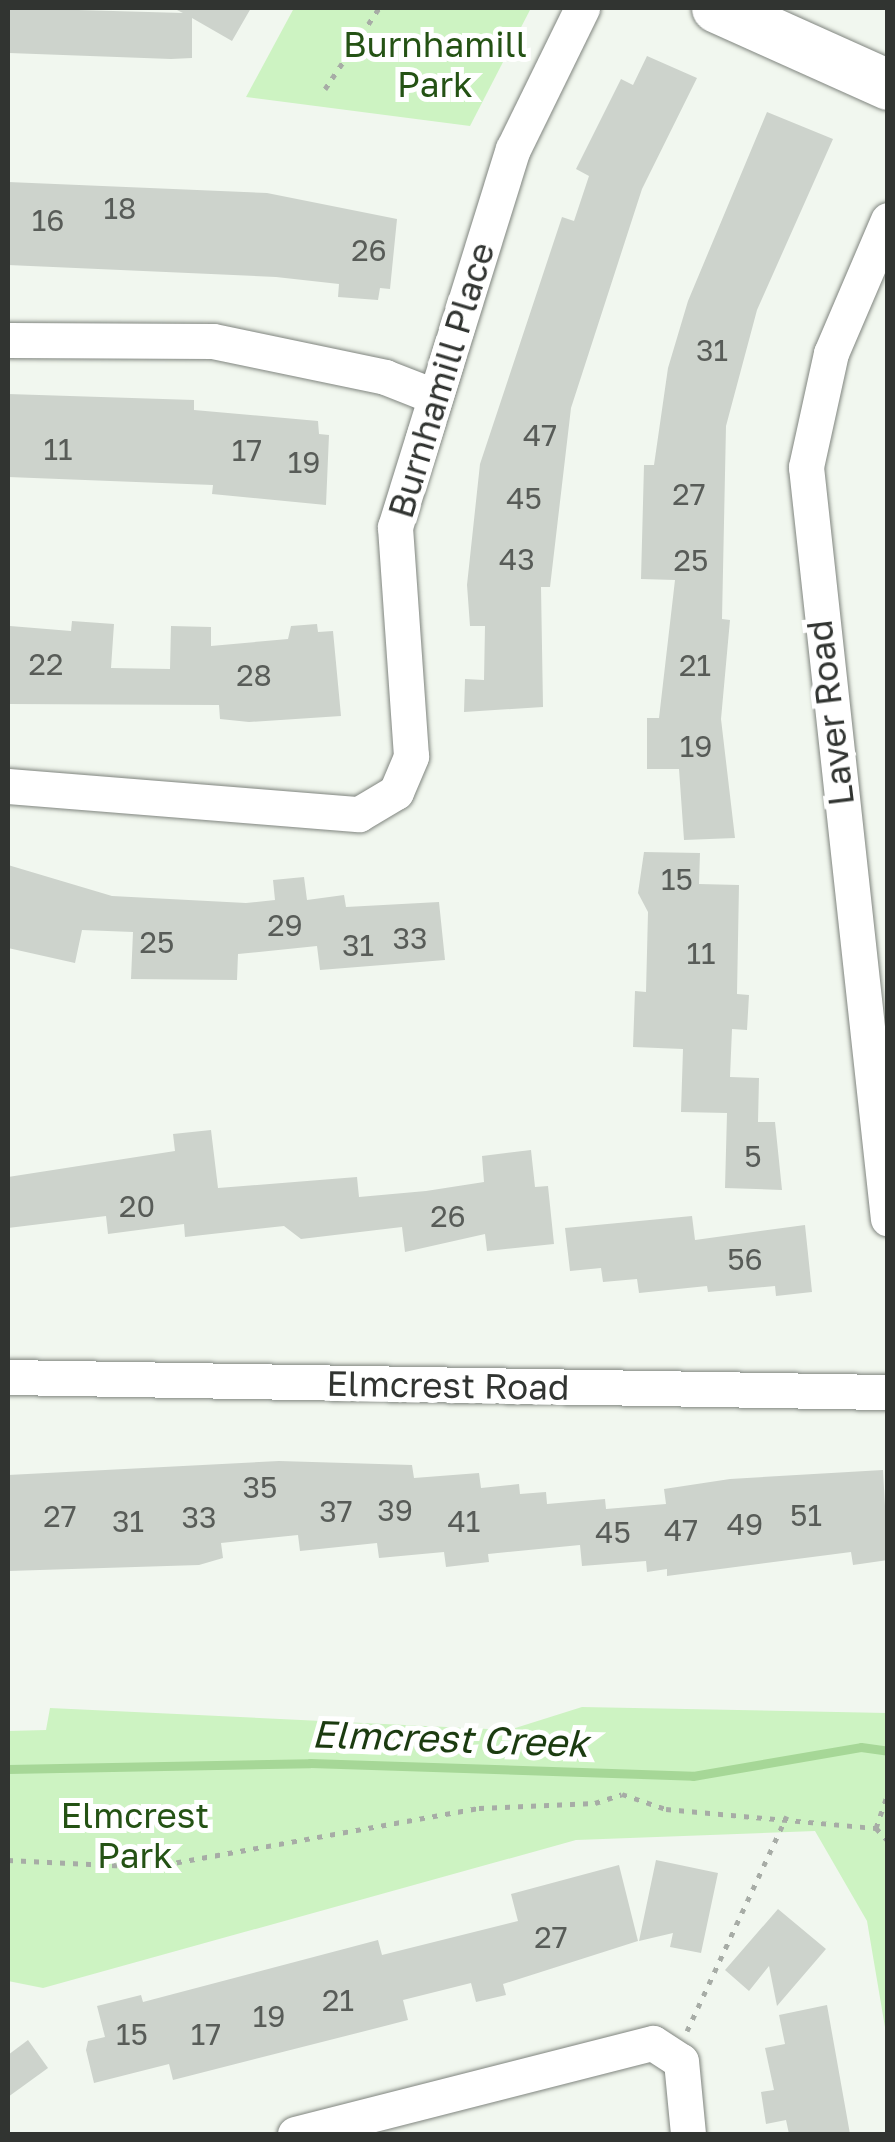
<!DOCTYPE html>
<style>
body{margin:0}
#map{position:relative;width:895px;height:2142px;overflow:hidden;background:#f1f7ef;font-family:"Golos Text",sans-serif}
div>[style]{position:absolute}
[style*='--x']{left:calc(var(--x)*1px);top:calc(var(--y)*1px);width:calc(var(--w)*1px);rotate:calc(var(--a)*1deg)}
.green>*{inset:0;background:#cdf3c2}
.stream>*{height:9px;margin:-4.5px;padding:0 4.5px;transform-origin:4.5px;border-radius:4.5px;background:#a6d797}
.building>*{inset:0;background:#cdd3cc}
.path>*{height:5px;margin-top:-2.5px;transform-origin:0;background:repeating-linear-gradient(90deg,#a7aca6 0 5px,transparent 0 13px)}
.roads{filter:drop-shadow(0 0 2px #80857f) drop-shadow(0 0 2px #80857f)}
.street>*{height:35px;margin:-17.5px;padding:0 17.5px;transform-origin:17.5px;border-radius:17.5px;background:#fff}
.secondary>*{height:50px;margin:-25px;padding:0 25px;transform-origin:25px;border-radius:25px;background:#fff}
span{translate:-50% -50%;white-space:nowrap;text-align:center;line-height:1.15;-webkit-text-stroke:10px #fff;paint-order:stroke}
.number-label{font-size:30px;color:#585c58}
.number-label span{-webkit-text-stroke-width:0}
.park-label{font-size:35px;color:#245214}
.street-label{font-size:35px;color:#313431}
.water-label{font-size:38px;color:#1b3b10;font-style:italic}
.frame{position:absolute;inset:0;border:10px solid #313431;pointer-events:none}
</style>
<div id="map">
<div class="green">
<i style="clip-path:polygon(294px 8px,531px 8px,470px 126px,246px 97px)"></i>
<i style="clip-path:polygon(582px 1707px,887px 1713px,887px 2039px,867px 1921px,815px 1831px,576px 1840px,43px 1988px,8px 1981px,8px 1731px,46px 1730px,50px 1708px,509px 1730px)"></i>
</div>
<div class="stream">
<i style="--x:8;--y:1769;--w:302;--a:-1.1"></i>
<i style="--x:310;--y:1763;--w:383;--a:1.9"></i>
<i style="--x:693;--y:1776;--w:170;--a:-9.8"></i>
<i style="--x:861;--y:1747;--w:27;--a:8"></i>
</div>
<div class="building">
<i style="clip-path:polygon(8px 8px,183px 13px,173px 8px,251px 8px,232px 41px,192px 18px,192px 58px,171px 59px,9px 53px)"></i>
<i style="clip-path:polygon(647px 56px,697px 78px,642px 189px,571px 408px,550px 587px,541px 587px,543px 707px,464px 712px,465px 679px,484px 680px,485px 626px,470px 626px,467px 585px,480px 464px,562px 217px,574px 221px,589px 176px,576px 169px,621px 79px,633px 85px)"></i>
<i style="clip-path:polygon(767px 112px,833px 139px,757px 310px,726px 426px,722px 619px,730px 620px,721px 719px,735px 838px,684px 840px,679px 769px,647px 769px,647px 718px,659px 718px,675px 580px,641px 579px,644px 465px,654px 465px,668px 368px,688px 301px)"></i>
<i style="clip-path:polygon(8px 182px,267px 193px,397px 219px,390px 289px,380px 288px,378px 300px,338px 297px,339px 284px,276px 277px,8px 265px)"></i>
<i style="clip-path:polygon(8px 394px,194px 400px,194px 410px,318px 421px,319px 434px,329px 435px,326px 505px,212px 494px,213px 485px,8px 477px)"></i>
<i style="clip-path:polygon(72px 621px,114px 624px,111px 668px,170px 669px,171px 626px,211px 627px,211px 646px,288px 639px,291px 626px,317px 624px,318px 632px,333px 631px,341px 716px,249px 722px,220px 719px,219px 705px,8px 704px,10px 626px,71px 631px)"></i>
<i style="clip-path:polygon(644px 852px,700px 853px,699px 884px,739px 885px,737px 994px,749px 995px,747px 1030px,732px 1029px,730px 1077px,759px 1078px,758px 1122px,775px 1122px,782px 1190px,725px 1188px,727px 1113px,681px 1112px,683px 1049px,633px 1047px,635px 991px,646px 992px,648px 912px,638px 893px)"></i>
<i style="clip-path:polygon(8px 865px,112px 896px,246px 903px,275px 900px,273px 880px,304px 877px,307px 900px,344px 895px,346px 907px,439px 902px,445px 960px,320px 970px,317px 946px,238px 954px,237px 980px,131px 979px,133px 932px,82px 930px,75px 963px,8px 948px)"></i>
<i style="clip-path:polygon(211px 1130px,218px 1188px,357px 1177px,359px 1197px,426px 1191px,484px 1182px,482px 1156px,531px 1150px,535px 1187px,548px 1186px,554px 1244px,487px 1251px,485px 1234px,405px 1252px,402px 1227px,301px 1239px,284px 1226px,185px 1237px,184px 1224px,108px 1234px,106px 1216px,8px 1228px,8px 1177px,175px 1151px,173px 1134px)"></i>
<i style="clip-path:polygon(692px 1216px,695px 1240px,805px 1225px,812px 1292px,776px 1296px,775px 1286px,708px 1292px,707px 1286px,639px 1293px,637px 1279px,603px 1282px,601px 1268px,570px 1271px,565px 1228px)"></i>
<i style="clip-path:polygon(279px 1461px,412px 1465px,414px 1478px,479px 1473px,481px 1488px,519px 1484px,520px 1494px,546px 1492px,547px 1504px,605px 1499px,606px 1509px,666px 1504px,664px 1489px,730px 1479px,883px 1470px,888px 1560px,853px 1565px,851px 1552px,667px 1576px,667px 1569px,647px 1572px,646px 1561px,582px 1566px,580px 1545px,488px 1554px,489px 1562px,446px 1567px,444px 1552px,379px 1558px,377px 1543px,300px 1551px,298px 1535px,221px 1543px,223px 1558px,199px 1565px,8px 1571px,8px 1475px)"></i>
<i style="clip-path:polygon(656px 1860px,718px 1873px,701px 1953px,670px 1947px,673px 1933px,639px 1941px)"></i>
<i style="clip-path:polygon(619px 1865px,638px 1941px,503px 1984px,506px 1995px,476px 2002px,471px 1983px,403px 2000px,408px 2020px,377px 2028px,173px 2080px,169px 2064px,94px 2083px,86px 2050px,88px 2041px,105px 2037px,97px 2006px,141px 1995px,143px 2002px,378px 1940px,382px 1955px,518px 1921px,511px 1894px)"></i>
<i style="clip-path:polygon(778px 1909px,826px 1949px,777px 2006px,769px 1966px,749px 1991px,725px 1970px)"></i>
<i style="clip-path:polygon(827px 2005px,850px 2134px,789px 2134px,786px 2120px,766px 2124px,761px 2092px,774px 2090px,765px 2048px,785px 2044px,779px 2015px)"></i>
<i style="clip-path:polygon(28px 2040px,48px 2068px,8px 2097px,8px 2055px)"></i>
</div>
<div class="path">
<i style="--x:325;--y:89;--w:97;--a:-56.3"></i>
<i style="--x:876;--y:1828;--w:37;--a:-71"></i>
<i style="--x:8;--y:1860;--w:143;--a:2.8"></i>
<i style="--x:151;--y:1867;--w:333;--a:-10.2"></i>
<i style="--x:479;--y:1808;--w:116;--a:-2.5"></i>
<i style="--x:595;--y:1803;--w:28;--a:-18"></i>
<i style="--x:622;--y:1794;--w:46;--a:18.8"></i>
<i style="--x:666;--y:1809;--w:211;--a:5.2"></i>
<i style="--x:876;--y:1828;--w:18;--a:47"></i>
<i style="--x:687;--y:2031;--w:237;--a:-65.1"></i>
</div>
<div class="roads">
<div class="street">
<i style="--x:888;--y:220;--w:145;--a:113.2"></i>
<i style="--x:831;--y:353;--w:117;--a:102.4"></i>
<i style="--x:806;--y:467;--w:756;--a:83.78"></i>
<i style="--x:8;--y:340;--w:205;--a:0.3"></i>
<i style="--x:213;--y:341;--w:176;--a:11.8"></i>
<i style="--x:385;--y:377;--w:49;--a:21.4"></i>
<i style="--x:8;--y:786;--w:352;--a:4.6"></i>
<i style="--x:359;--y:814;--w:43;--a:-30.7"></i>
<i style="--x:396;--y:792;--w:39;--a:-67"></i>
<i style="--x:411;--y:756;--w:230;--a:-94"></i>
<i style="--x:395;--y:527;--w:396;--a:-72.7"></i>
<i style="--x:513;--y:149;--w:157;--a:-63.9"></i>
<i style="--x:8;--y:1377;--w:880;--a:0.98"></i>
<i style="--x:295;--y:2134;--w:369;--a:-14.3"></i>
<i style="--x:653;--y:2043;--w:33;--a:33"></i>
<i style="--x:681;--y:2061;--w:73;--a:84.5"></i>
</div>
<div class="secondary">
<i style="--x:717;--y:8;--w:188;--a:24.2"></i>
</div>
</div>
<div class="number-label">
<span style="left:120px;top:208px">18</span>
<span style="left:48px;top:220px">16</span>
<span style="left:369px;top:250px">26</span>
<span style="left:712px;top:350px">31</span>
<span style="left:540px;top:435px">47</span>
<span style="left:58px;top:449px">11</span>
<span style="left:247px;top:450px">17</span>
<span style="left:304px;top:462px">19</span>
<span style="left:689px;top:494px">27</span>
<span style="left:524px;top:498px">45</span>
<span style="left:517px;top:559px">43</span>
<span style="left:691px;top:560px">25</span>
<span style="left:46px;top:664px">22</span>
<span style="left:695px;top:665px">21</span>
<span style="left:254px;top:675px">28</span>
<span style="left:696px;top:746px">19</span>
<span style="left:677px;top:879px">15</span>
<span style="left:285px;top:925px">29</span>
<span style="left:410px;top:938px">33</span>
<span style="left:157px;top:942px">25</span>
<span style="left:358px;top:945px">31</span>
<span style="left:701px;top:953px">11</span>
<span style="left:753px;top:1156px">5</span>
<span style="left:137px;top:1206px">20</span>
<span style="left:448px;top:1216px">26</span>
<span style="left:745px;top:1259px">56</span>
<span style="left:260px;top:1487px">35</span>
<span style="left:395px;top:1510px">39</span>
<span style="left:336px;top:1511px">37</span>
<span style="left:806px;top:1515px">51</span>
<span style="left:60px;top:1516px">27</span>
<span style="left:199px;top:1517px">33</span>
<span style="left:128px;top:1521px">31</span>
<span style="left:464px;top:1521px">41</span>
<span style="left:745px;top:1524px">49</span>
<span style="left:681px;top:1530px">47</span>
<span style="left:613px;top:1532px">45</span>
<span style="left:551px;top:1937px">27</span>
<span style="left:338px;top:2000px">21</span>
<span style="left:269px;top:2016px">19</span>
<span style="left:132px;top:2034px">15</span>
<span style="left:206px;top:2034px">17</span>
</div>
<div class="park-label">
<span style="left:435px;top:64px">Burnhamill<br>Park</span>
<span style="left:135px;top:1835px">Elmcrest<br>Park</span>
</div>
<div class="street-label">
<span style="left:441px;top:380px;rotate:-73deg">Burnhamill Place</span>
<span style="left:830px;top:713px;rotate:-97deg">Laver Road</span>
<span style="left:448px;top:1385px;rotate:1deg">Elmcrest Road</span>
</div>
<div class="water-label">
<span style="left:450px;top:1738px;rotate:2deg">Elmcrest Creek</span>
</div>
<div class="frame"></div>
</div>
